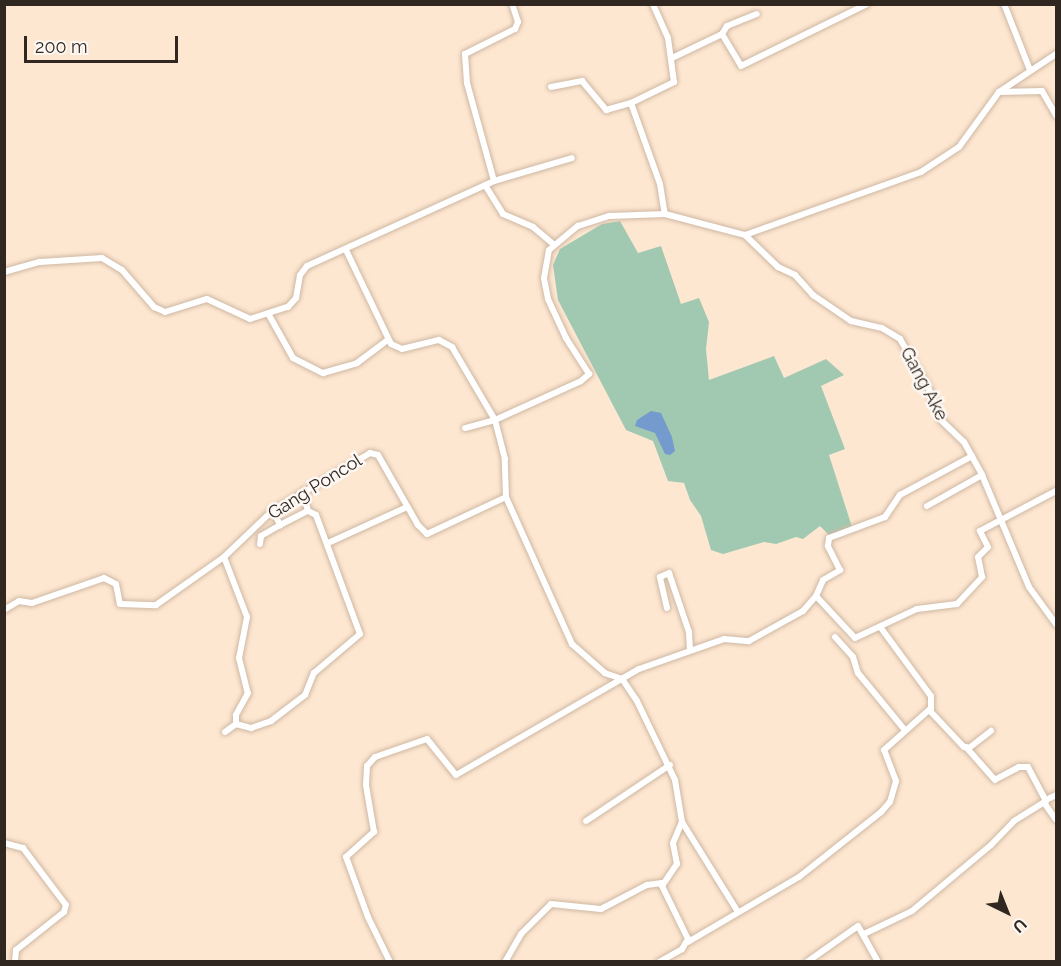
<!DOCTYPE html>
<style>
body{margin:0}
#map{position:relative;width:1061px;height:966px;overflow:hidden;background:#fee7d1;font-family:Raleway,sans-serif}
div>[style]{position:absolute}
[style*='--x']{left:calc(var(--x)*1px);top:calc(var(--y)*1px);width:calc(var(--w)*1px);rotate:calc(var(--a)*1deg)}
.green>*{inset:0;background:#a1c9b2}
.water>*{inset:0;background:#759ace}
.roads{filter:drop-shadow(0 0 2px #ceb8a3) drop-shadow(0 0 2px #ceb8a3)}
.minor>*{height:6px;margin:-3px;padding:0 3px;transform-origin:3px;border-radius:3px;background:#fff}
span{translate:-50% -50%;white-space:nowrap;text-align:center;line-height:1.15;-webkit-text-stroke:5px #fdf8f4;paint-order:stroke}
.street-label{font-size:18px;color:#302820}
.frame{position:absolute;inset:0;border:6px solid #302820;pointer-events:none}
.north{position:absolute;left:977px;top:882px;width:60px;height:60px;-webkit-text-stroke:4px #fdf8f4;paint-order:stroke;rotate:137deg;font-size:16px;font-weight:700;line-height:24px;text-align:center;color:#302820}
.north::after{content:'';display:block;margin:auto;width:21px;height:27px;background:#302820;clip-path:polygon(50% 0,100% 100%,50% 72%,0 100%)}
.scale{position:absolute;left:24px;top:36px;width:154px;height:27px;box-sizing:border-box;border:3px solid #302820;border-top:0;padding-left:8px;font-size:18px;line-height:21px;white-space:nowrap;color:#302820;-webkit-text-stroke:4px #fdf8f4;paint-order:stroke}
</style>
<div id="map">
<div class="green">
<i style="clip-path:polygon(620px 221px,638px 253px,661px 246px,681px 304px,699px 298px,709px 322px,706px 349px,709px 380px,774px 356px,784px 378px,826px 359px,844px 375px,821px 386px,845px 449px,829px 455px,852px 527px,829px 535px,820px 526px,803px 539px,796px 537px,776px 544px,764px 542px,723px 554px,711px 550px,701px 516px,690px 500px,684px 483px,668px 481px,653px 441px,626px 430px,558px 300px,553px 265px,560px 249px,602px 224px)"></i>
</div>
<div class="water">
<i style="clip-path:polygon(651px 411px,661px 413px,672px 437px,675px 451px,670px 455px,665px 454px,655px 433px,635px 426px,637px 420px)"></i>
</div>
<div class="roads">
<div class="minor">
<i style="--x:1004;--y:4;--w:71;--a:68.5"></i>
<i style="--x:722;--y:34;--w:9;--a:-58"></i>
<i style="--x:727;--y:26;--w:32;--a:-22"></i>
<i style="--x:672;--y:58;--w:55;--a:-25.6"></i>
<i style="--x:722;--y:34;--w:37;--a:59"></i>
<i style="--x:741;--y:66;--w:140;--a:-26.2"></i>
<i style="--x:551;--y:87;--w:32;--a:-11"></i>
<i style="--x:582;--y:81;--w:38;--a:50"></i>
<i style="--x:606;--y:110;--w:26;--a:-16"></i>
<i style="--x:631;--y:103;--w:86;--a:70.3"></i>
<i style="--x:660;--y:184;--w:30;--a:81"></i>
<i style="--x:999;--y:92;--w:43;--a:-1.3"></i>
<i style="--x:1042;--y:91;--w:28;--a:60"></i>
<i style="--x:631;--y:103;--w:48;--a:-26"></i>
<i style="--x:674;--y:82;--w:44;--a:-97.8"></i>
<i style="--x:668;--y:38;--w:37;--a:-114"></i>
<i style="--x:494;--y:181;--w:81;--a:-16.4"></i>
<i style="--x:485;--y:185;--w:34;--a:58"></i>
<i style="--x:503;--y:214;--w:33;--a:23"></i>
<i style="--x:533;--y:227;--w:26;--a:40"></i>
<i style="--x:745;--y:235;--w:46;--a:44.1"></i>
<i style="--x:778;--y:267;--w:19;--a:25"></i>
<i style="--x:795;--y:275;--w:27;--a:48"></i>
<i style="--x:813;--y:295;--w:46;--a:34.4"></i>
<i style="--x:851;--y:321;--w:32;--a:13"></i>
<i style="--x:882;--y:328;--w:21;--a:31"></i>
<i style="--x:900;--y:339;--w:56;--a:59.7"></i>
<i style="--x:928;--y:387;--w:35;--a:68"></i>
<i style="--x:941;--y:420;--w:32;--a:44"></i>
<i style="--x:964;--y:442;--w:38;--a:61"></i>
<i style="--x:982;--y:475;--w:121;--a:67.2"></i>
<i style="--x:1029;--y:587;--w:46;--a:53.9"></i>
<i style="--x:346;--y:250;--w:104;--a:64.4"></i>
<i style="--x:391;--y:344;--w:12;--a:24"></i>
<i style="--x:402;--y:349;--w:38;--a:-14"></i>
<i style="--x:439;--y:340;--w:15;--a:28"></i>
<i style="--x:452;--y:347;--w:85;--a:59.5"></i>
<i style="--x:495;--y:420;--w:31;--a:165"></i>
<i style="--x:4;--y:272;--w:37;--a:-16"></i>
<i style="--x:40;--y:262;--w:62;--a:-3.7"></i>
<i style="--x:102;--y:258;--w:23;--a:31"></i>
<i style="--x:122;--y:270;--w:49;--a:49.1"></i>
<i style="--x:154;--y:307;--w:12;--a:24"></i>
<i style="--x:165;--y:312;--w:44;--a:-17.2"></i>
<i style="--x:207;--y:299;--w:47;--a:24.9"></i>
<i style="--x:250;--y:319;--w:40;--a:-18"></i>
<i style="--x:288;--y:307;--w:12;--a:-48"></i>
<i style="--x:296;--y:298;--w:23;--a:-80"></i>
<i style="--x:300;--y:275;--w:11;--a:-52"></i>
<i style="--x:307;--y:266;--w:205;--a:-24.4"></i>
<i style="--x:494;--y:181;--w:102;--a:-105.4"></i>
<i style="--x:467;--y:83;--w:29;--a:-94"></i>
<i style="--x:465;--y:54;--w:56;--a:-26.6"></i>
<i style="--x:515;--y:29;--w:8;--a:-67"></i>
<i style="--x:518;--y:22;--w:19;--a:-108"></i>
<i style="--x:269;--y:315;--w:49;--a:60.8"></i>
<i style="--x:293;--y:358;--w:34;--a:27"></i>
<i style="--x:323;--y:373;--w:35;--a:-16"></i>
<i style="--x:357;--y:363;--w:39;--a:-37"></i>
<i style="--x:927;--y:506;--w:63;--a:-29.4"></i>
<i style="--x:273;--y:510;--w:17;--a:65"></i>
<i style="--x:280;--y:525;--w:31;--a:-27"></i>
<i style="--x:328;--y:543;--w:87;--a:-24.5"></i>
<i style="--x:260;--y:544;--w:8;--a:-83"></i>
<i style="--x:261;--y:536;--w:22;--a:-30"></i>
<i style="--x:224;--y:557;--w:64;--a:69"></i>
<i style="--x:247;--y:617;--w:42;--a:101"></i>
<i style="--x:239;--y:658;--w:36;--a:76"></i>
<i style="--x:248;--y:693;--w:25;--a:119"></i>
<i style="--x:236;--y:715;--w:9;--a:90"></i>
<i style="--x:816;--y:596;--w:17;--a:-66"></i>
<i style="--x:823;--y:580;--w:20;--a:-30"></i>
<i style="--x:840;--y:570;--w:27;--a:-117"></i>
<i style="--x:828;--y:546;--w:8;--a:-83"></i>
<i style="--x:829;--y:538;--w:60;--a:-20.6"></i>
<i style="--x:885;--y:517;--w:27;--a:-56"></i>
<i style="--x:900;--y:495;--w:82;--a:-28.4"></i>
<i style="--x:667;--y:608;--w:32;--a:-103"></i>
<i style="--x:660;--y:577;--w:10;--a:-24"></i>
<i style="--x:669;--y:573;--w:62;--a:71.3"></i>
<i style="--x:689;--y:632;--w:18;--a:87"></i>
<i style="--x:4;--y:610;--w:17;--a:-31"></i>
<i style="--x:19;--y:601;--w:13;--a:9"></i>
<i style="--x:32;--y:603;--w:76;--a:-19.1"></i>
<i style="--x:104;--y:578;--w:13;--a:27"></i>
<i style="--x:116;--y:584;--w:20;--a:79"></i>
<i style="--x:120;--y:604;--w:36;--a:2"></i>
<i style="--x:156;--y:605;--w:83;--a:-35.2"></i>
<i style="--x:224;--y:557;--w:66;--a:-43.8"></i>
<i style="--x:272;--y:511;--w:114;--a:-30.6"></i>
<i style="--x:370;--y:453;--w:8;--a:14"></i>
<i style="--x:378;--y:455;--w:81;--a:60.3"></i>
<i style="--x:418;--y:525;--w:13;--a:45"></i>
<i style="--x:427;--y:534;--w:87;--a:-25.1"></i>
<i style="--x:881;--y:628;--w:84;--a:53.7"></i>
<i style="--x:931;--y:696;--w:16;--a:90"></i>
<i style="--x:931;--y:712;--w:48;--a:46.7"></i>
<i style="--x:964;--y:747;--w:5;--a:11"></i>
<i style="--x:969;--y:748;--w:28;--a:-38"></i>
<i style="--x:835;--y:637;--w:27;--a:48"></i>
<i style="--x:853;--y:657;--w:17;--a:73"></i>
<i style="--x:858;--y:673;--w:72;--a:50.6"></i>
<i style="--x:236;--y:724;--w:16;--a:15"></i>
<i style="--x:251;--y:728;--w:21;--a:-19"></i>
<i style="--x:271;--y:721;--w:43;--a:-37.4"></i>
<i style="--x:305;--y:695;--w:24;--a:-68"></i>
<i style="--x:314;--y:673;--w:60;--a:-40.3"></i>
<i style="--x:360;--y:634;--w:127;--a:-110.3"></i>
<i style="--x:316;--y:515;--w:9;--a:-153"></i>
<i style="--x:308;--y:511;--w:20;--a:-105"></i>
<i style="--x:225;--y:732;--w:14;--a:-36"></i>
<i style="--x:1050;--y:798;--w:7;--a:-27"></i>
<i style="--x:1045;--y:804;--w:19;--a:55"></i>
<i style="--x:586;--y:821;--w:101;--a:-33.7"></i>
<i style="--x:682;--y:822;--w:106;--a:58.1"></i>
<i style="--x:4;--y:843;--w:20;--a:15"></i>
<i style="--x:23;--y:848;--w:71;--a:53"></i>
<i style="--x:66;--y:905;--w:7;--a:106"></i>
<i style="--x:64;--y:912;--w:61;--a:141.6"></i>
<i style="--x:16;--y:950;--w:12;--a:95"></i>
<i style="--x:864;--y:934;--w:53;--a:-25.6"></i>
<i style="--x:912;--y:911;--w:103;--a:-39.9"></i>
<i style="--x:991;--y:845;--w:33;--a:-46"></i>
<i style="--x:1014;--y:821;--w:38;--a:-32"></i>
<i style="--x:1046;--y:801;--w:38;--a:-118"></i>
<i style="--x:1028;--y:767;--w:9;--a:180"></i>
<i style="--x:1019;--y:767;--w:27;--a:152"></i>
<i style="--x:995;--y:780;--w:44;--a:-131.3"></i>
<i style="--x:688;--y:942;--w:129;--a:-30.4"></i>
<i style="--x:799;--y:877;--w:105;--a:-38.4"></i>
<i style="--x:881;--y:812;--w:13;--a:-48"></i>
<i style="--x:890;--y:802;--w:22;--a:-74"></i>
<i style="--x:896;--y:781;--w:33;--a:-111"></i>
<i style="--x:884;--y:750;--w:62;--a:-41.7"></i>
<i style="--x:390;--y:962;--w:50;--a:-116.1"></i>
<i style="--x:368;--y:917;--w:64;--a:-110.1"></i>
<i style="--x:346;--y:857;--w:38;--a:-42"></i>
<i style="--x:374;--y:832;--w:48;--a:-99.7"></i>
<i style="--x:366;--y:785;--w:19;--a:-87"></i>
<i style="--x:367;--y:766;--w:12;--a:-48"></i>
<i style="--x:375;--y:757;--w:55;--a:-19.1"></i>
<i style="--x:427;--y:739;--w:46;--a:51.1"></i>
<i style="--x:456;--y:775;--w:211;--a:-30.1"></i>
<i style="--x:639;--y:669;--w:90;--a:-19.4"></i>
<i style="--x:724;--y:639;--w:25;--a:5"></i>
<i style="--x:749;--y:641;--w:62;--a:-29.1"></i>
<i style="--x:803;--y:611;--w:20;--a:-49"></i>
<i style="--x:816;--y:596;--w:57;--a:47.1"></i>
<i style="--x:855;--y:638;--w:68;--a:-25.1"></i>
<i style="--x:917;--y:609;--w:40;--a:-7.1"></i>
<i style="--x:957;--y:604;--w:37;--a:-47"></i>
<i style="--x:982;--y:577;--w:20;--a:-101"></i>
<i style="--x:978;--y:557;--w:14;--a:-45"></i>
<i style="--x:988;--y:547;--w:18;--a:-117"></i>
<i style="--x:980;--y:531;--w:86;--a:-27.8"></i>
<i style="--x:505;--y:962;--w:32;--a:-60"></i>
<i style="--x:521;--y:934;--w:42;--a:-45"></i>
<i style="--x:551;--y:904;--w:50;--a:5.7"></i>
<i style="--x:601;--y:909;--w:52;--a:-27.6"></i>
<i style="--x:647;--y:885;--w:15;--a:-8"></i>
<i style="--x:659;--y:962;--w:26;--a:-29"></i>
<i style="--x:682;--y:949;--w:12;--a:-59"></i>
<i style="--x:688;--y:939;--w:59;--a:-116.1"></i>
<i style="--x:662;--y:886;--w:27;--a:-56"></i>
<i style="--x:677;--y:864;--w:21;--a:-101"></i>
<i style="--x:673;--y:843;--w:23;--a:-67"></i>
<i style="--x:682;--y:822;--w:43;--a:-99.5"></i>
<i style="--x:675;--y:780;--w:88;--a:-115.7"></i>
<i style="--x:637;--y:701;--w:27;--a:-124"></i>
<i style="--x:622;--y:679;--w:18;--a:-161"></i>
<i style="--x:605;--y:673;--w:44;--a:-138.7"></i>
<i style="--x:572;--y:644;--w:161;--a:-114.2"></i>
<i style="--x:506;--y:497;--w:38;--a:-92"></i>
<i style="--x:505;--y:459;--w:40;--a:-104.4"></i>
<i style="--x:495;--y:420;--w:94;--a:-24.4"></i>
<i style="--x:581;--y:381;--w:11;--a:-41"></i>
<i style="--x:589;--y:374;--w:43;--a:-122.6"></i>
<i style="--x:566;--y:338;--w:43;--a:-114.8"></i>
<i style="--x:548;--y:299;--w:21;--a:-101"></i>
<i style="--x:544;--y:278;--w:28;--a:-80"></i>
<i style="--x:549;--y:250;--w:38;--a:-40"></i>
<i style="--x:578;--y:226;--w:33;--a:-18"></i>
<i style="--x:609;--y:216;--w:56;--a:-2"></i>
<i style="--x:665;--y:214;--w:83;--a:14.7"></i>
<i style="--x:745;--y:235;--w:187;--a:-19.7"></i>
<i style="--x:921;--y:172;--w:45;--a:-33.3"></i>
<i style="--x:959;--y:147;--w:68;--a:-54"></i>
<i style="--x:999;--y:92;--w:69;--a:-33.7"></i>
<i style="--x:807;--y:962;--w:62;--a:-35.2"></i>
<i style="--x:858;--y:926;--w:41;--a:60.9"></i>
</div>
</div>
<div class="street-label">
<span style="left:924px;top:384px;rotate:62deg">Gang Ake</span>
<span style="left:315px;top:487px;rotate:-32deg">Gang Poncol</span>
</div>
<div class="frame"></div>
<div class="north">U</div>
<div class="scale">200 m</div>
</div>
